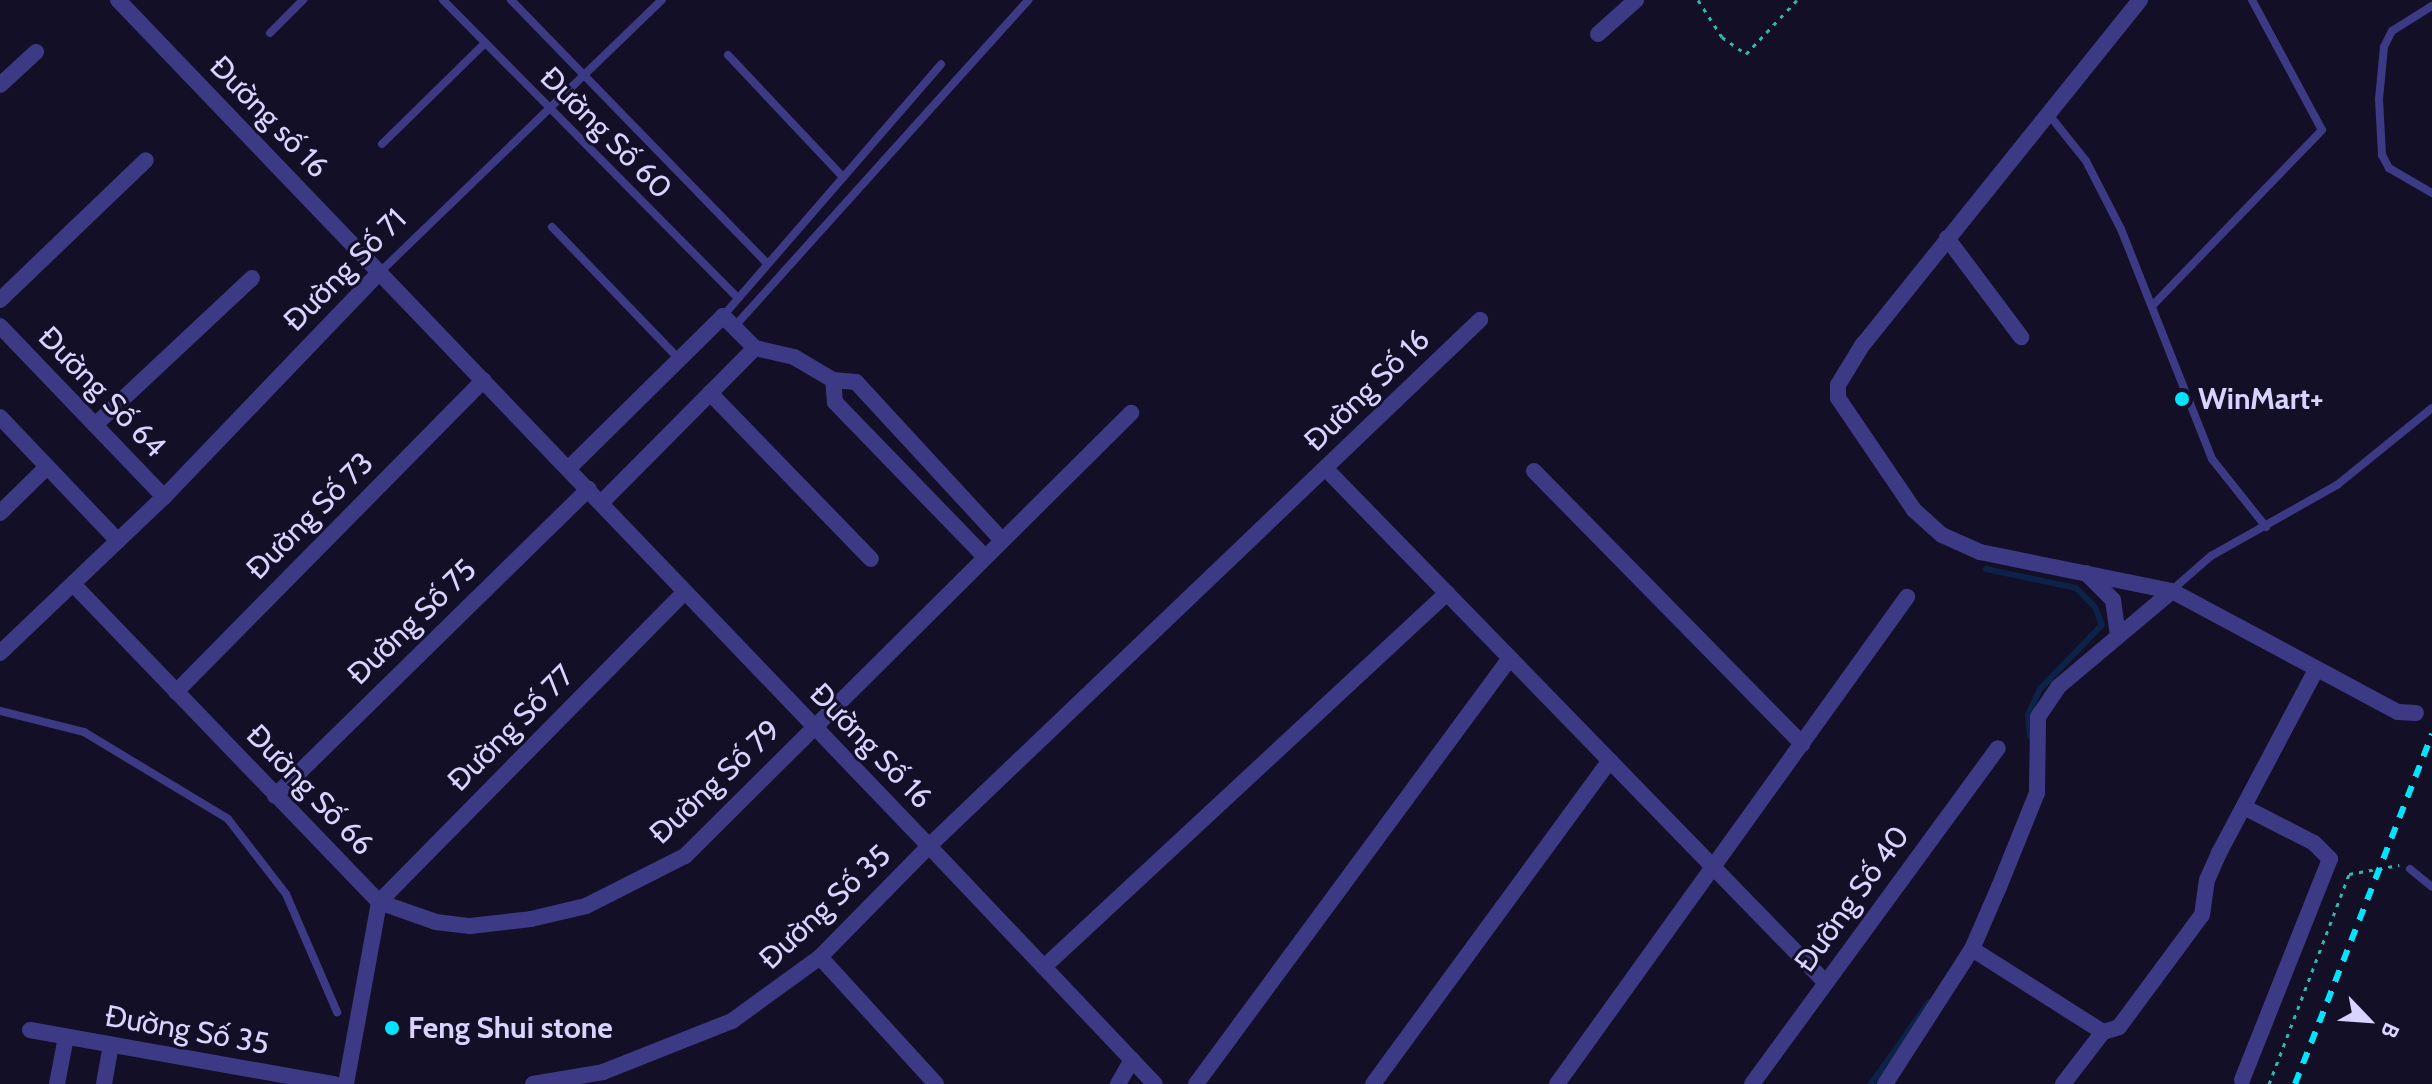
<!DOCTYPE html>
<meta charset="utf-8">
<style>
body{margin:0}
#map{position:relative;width:2432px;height:1084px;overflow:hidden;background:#130f26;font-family:Cabin,sans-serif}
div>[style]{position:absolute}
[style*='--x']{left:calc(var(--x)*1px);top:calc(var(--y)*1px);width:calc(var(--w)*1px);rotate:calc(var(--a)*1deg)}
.stream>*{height:6px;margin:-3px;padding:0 3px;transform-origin:3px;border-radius:3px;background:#0c2248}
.path>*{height:3px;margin-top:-1.5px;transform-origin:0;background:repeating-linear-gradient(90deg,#2fb8b0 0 4px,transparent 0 10px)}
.lane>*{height:8px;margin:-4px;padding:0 4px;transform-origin:4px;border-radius:4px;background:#3d3a85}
.street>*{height:16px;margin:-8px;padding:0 8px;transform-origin:8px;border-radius:8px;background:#3d3a85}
.rail>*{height:6px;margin-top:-3px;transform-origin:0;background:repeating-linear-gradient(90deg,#00e5ff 0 12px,transparent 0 22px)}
.dots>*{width:22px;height:22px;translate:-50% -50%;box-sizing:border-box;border:4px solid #130f26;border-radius:50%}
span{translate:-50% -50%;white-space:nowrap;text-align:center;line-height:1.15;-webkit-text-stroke:6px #130f26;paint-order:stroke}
.street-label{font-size:30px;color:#d9d4ff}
.poi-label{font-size:30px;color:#d9d4ff;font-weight:700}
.left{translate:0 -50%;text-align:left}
.north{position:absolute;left:2328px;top:980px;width:80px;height:80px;-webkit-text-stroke:6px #130f26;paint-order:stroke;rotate:115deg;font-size:22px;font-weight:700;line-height:32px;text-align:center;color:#d9d4ff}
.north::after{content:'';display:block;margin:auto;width:28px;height:36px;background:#d9d4ff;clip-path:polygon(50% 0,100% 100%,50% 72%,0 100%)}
</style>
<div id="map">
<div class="stream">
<i style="--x:1986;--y:569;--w:92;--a:11.9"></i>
<i style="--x:2076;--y:588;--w:27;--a:45"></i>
<i style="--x:2095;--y:607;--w:19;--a:69"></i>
<i style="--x:2102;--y:625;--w:89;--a:134.1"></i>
<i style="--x:2040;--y:689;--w:29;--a:115"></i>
<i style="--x:2028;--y:715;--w:21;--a:85"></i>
<i style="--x:1871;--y:1084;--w:100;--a:-54.7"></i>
</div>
<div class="path">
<i style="--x:1698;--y:0;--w:44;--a:57"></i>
<i style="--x:1722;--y:37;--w:29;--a:35"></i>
<i style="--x:1746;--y:54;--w:74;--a:-46.6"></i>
<i style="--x:2349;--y:874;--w:51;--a:-10.2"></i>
<i style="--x:2269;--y:1084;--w:225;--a:-69.1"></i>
</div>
<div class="lane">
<i style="--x:443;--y:0;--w:419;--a:45.3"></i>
<i style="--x:511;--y:0;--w:368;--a:45.8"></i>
<i style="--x:2432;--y:6;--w:47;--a:148"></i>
<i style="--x:2392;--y:31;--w:18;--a:117"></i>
<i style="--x:2384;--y:47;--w:52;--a:95.5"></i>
<i style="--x:2379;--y:99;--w:56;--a:86.9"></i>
<i style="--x:2382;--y:155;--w:15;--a:62"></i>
<i style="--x:2389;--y:168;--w:50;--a:30.2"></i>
<i style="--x:270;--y:33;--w:47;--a:-45"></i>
<i style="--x:728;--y:55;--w:168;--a:46.7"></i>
<i style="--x:2050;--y:116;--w:58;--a:51.3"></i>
<i style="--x:2086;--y:161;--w:76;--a:62.8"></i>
<i style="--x:2121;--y:229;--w:247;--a:68.4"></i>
<i style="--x:2212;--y:459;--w:87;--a:51.5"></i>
<i style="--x:382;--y:144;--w:143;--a:-44.4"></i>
<i style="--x:552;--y:227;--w:183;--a:46.1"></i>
<i style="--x:379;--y:273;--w:393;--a:-44"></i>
<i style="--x:2154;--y:304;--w:242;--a:-46"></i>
<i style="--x:2322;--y:130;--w:148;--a:-118.3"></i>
<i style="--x:723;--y:316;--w:333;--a:-49.1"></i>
<i style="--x:734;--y:327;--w:440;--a:-48"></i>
<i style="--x:2172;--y:590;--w:52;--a:-41.1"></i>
<i style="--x:2211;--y:556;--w:145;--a:-29.4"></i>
<i style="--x:2337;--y:485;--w:122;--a:-39"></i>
<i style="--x:0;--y:711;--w:87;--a:14"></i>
<i style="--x:84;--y:732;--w:168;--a:31.1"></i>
<i style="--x:228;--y:819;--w:95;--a:52.3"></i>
<i style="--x:286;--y:894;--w:129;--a:66.6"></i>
<i style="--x:2410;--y:869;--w:28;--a:39"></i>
</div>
<div class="street">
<i style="--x:118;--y:0;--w:1172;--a:46.21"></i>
<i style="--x:929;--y:846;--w:762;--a:-43.67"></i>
<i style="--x:2140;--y:0;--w:442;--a:128.8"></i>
<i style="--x:1863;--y:344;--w:48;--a:121.4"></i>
<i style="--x:1838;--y:385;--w:13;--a:90"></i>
<i style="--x:1838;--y:398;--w:135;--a:55.8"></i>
<i style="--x:1914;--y:510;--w:38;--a:42"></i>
<i style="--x:1942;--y:535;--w:42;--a:24.1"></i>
<i style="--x:1980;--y:552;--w:196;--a:11.5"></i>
<i style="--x:2172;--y:591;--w:256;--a:28.2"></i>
<i style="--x:2398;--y:712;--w:18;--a:3"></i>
<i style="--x:1598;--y:34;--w:51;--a:-41.8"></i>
<i style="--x:0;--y:85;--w:49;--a:-42.5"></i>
<i style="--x:1947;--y:238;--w:124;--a:53.2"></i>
<i style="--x:0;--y:300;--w:202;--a:-43.8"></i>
<i style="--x:0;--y:326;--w:237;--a:46.2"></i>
<i style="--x:710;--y:393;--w:231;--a:45.9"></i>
<i style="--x:0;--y:417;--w:171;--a:46.4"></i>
<i style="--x:95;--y:425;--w:215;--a:-43.1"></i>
<i style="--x:569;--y:468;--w:216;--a:-44.6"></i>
<i style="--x:723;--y:316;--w:45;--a:45"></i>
<i style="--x:755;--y:348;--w:40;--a:13"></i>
<i style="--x:794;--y:357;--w:45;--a:30.5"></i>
<i style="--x:1326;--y:469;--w:717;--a:45.79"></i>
<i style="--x:1534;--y:471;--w:383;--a:45.5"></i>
<i style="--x:601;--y:503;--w:218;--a:-45.2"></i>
<i style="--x:0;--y:513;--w:66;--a:-44.4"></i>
<i style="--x:985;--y:557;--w:216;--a:-134.1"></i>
<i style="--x:835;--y:402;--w:22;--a:-95"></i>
<i style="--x:833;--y:380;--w:23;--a:5"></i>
<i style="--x:856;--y:382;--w:215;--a:47.3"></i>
<i style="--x:2086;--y:573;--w:38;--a:45"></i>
<i style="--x:2113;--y:600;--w:34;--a:82"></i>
<i style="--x:73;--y:584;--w:441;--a:46.1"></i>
<i style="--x:379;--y:902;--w:60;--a:19.3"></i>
<i style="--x:436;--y:922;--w:34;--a:7"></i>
<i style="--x:470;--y:926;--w:61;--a:-6.5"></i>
<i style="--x:531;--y:919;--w:57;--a:-13.3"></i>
<i style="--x:586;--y:906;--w:111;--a:-26.8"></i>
<i style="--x:685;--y:856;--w:629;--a:-44.81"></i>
<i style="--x:0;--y:653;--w:226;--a:-43.6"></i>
<i style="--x:164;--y:497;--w:310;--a:-46.2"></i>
<i style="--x:176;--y:692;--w:438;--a:-45.4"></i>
<i style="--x:275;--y:796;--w:439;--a:-44.4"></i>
<i style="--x:379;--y:902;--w:434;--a:-45.4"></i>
<i style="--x:1972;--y:949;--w:155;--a:32.4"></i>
<i style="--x:2103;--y:1032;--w:17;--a:-17"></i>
<i style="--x:2119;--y:1027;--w:139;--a:-53.5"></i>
<i style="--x:2202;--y:915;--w:35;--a:-82"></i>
<i style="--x:2207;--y:880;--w:30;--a:-66"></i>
<i style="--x:2219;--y:853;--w:207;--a:-62.1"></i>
<i style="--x:820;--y:957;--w:172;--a:47.6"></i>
<i style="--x:1044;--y:967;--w:550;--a:-42.86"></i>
<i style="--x:30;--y:1030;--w:309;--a:10.1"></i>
<i style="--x:2242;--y:1080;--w:238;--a:-68.3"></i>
<i style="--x:2330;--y:859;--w:23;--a:-135"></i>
<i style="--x:2314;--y:843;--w:79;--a:-152.8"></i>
<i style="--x:57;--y:1084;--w:48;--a:-79.2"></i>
<i style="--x:104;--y:1084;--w:40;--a:-80"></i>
<i style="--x:346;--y:1084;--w:185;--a:-79.7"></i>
<i style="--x:533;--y:1084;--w:71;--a:-9.7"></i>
<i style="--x:603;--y:1072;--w:139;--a:-21.6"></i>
<i style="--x:732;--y:1021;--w:109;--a:-36"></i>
<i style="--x:820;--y:957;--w:156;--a:-45.5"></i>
<i style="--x:929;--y:846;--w:328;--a:46.5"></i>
<i style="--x:1118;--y:1084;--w:28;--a:-60"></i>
<i style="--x:1196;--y:1084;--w:529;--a:-53.61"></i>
<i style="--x:1373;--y:1084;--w:401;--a:-53.8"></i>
<i style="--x:1557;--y:1084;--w:600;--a:-54.3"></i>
<i style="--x:1752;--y:1084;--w:416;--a:-53.8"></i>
<i style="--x:1885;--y:1084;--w:161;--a:-57.2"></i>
<i style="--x:1972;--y:949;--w:68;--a:-66.5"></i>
<i style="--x:1999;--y:887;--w:101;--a:-68"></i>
<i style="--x:2037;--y:793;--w:76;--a:-89.2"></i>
<i style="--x:2038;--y:717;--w:36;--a:-56"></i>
<i style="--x:2058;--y:687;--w:149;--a:-40.1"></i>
<i style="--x:2063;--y:1084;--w:66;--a:-52.4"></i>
</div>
<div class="rail">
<i style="--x:2295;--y:1084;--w:376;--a:-68.6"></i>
</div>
<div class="dots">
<i style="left:2182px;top:399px;background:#00e5ff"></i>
<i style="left:392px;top:1028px;background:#00e5ff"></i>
</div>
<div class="street-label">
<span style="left:269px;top:117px;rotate:46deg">Đường số 16</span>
<span style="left:606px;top:133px;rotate:45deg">Đường Số 60</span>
<span style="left:345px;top:270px;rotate:-45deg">Đường Số 71</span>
<span style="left:1367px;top:390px;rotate:-44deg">Đường Số 16</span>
<span style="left:102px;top:392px;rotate:46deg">Đường Số 64</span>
<span style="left:310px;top:516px;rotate:-45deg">Đường Số 73</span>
<span style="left:412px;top:622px;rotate:-44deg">Đường Số 75</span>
<span style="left:511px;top:728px;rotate:-45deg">Đường Số 77</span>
<span style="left:871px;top:746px;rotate:46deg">Đường Số 16</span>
<span style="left:715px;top:782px;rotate:-43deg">Đường Số 79</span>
<span style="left:310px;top:790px;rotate:46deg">Đường Số 66</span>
<span style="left:1852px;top:899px;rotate:-54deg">Đường Số 40</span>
<span style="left:825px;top:907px;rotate:-43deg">Đường Số 35</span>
<span style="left:187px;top:1030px;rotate:10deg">Đường Số 35</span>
</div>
<div class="poi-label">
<span class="left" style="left:2198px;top:399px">WinMart+</span>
<span class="left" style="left:408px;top:1028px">Feng Shui stone</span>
</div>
<div class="north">B</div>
</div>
